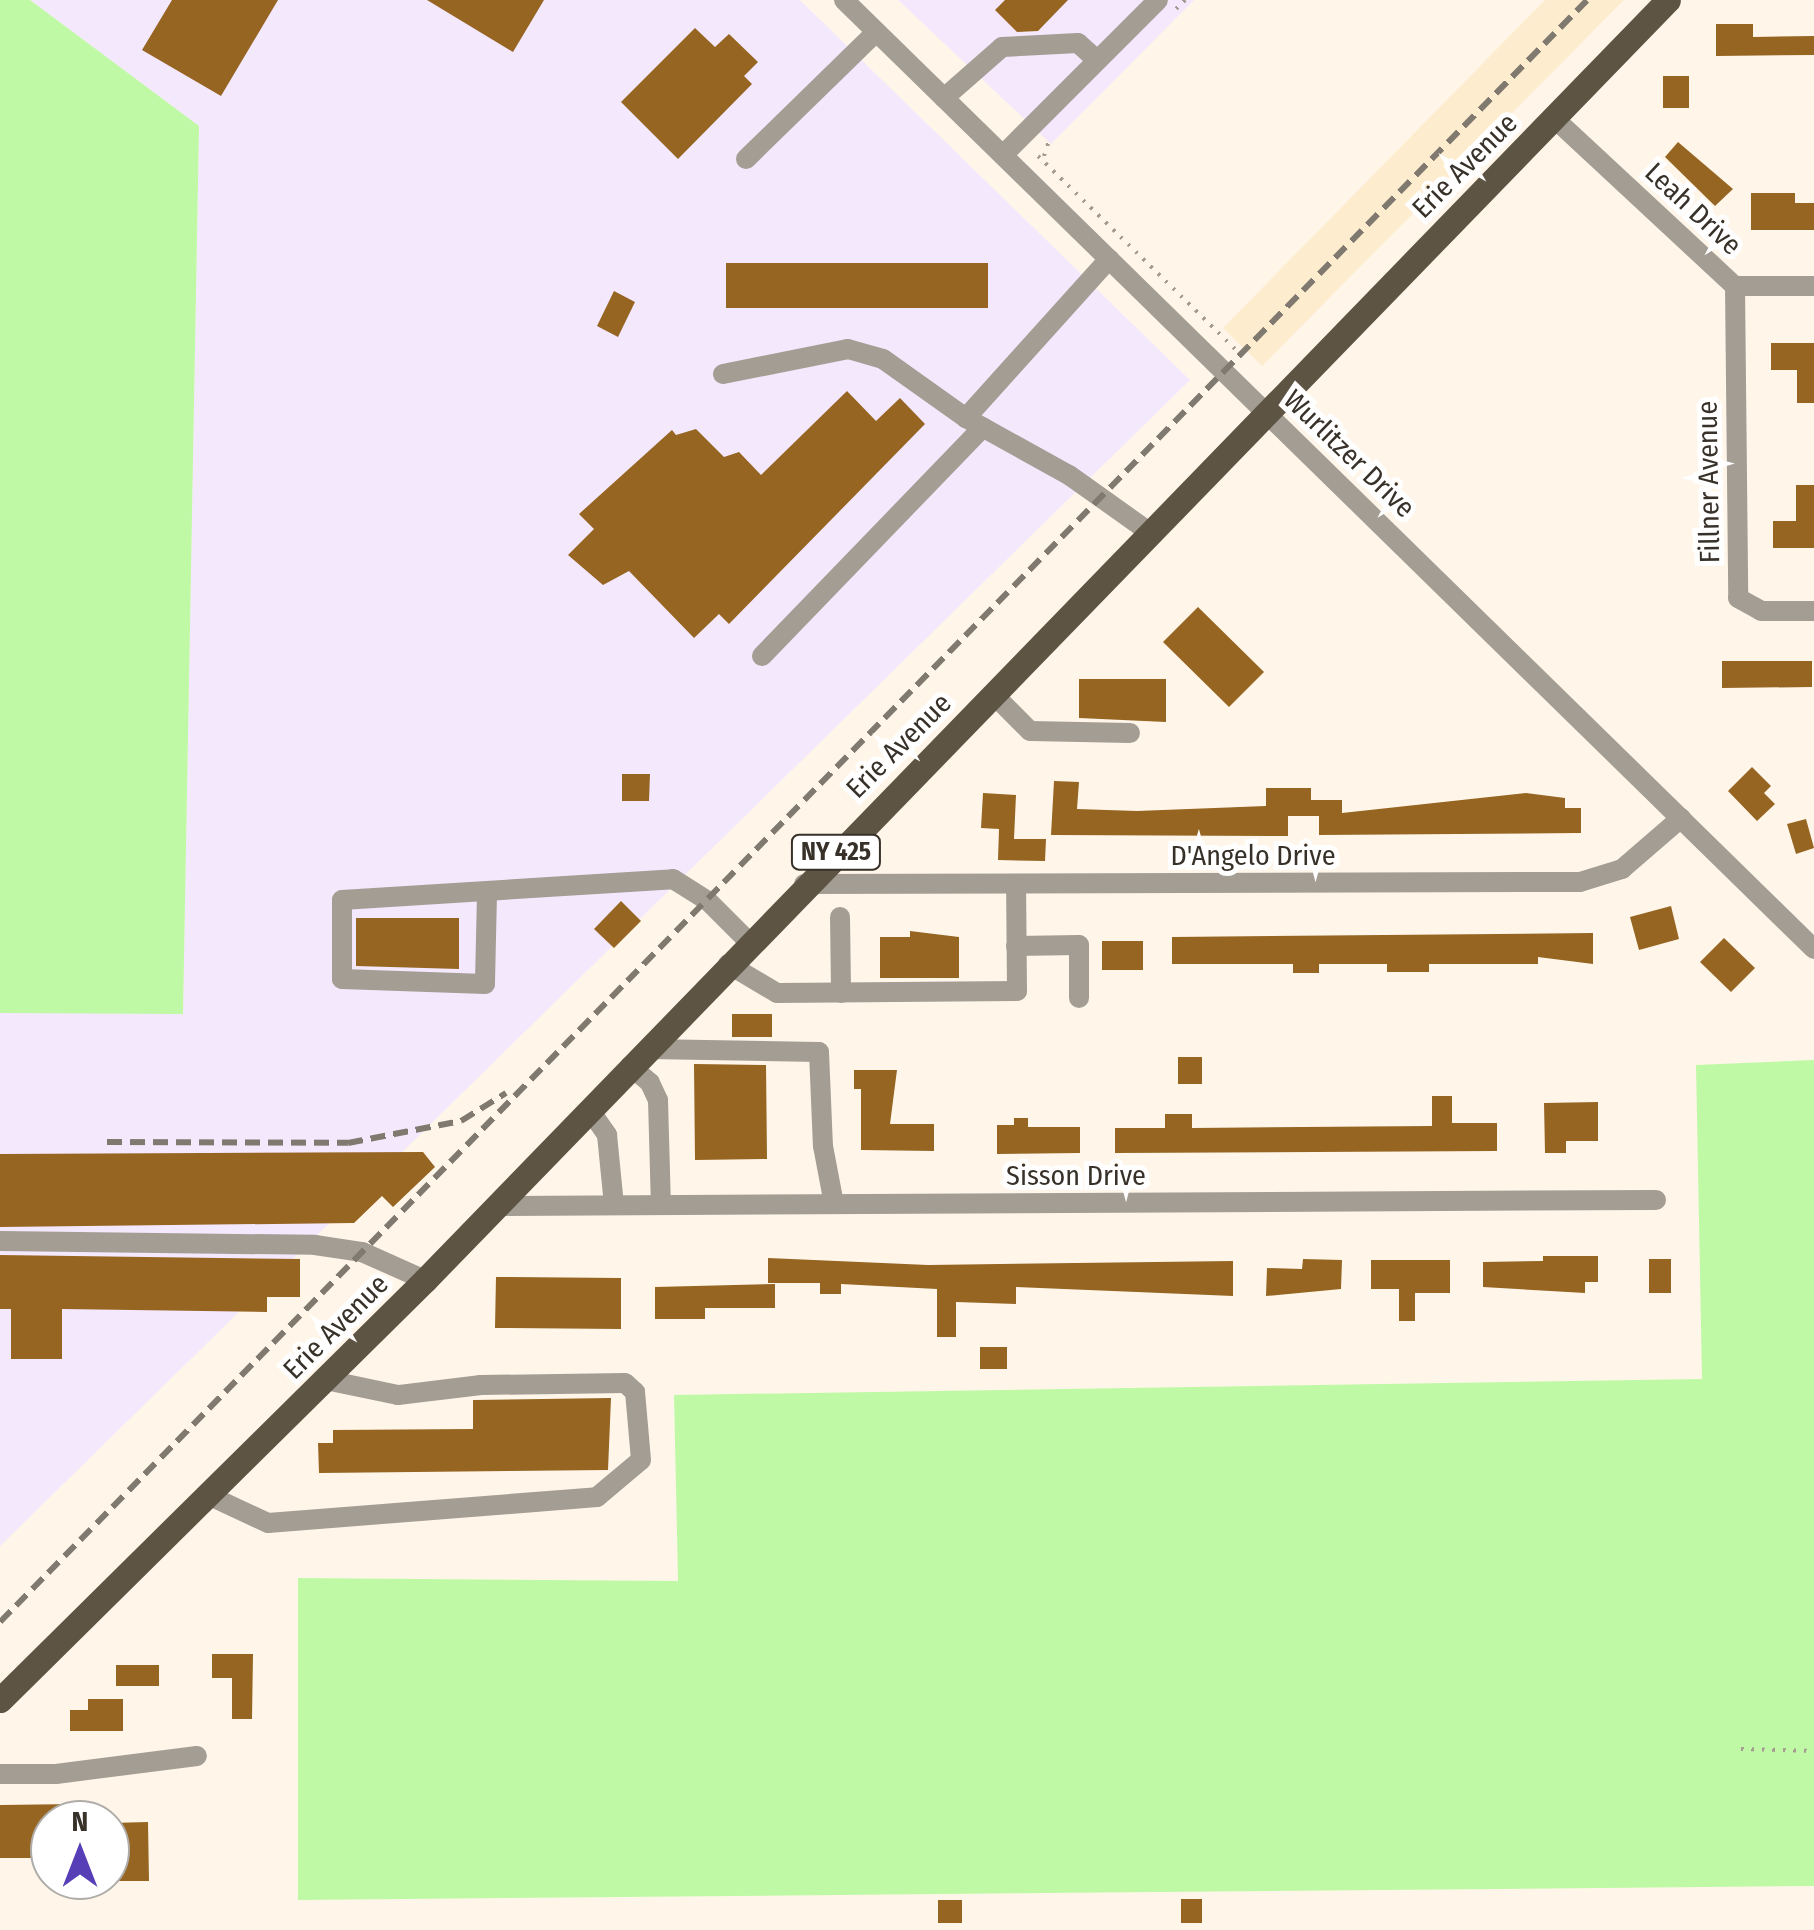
<!DOCTYPE html>
<style>
body{margin:0}
#map{position:relative;width:1814px;height:1930px;overflow:hidden;background:#fff6e9;font-family:"Fira Sans Condensed",sans-serif}
div>[style]{position:absolute}
[style*='--x']{left:calc(var(--x)*1px);top:calc(var(--y)*1px);width:calc(var(--w)*1px);rotate:calc(var(--a)*1deg)}
.commercial>*{inset:0;background:#f5e8fc}
.industrial>*{inset:0;background:#f4e8fd}
.built>*{inset:0;background:#feecce}
.green>*{inset:0;background:#bff9a5}
.building>*{inset:0;background:#966522}
.path>*{height:4px;margin-top:-2px;transform-origin:0;background:repeating-linear-gradient(90deg,#a49c91 0 2.5px,transparent 0 10.5px)}
.minor>*{height:20px;margin:-10px;padding:0 10px;transform-origin:10px;border-radius:10px;background:#a39d94}
.major>*{height:25px;margin:-12.5px;padding:0 12.5px;transform-origin:12.5px;border-radius:12.5px;background:#5e5444}
.rail>*{height:6px;margin-top:-3px;transform-origin:0;background:repeating-linear-gradient(90deg,#80796f 0 15px,transparent 0 23px)}
span{translate:-50% -50%;white-space:nowrap;text-align:center;line-height:1.15;-webkit-text-stroke:10px #fff;paint-order:stroke}
.shield-label span{padding:2px 8px;background:#fff;border:2px solid;border-radius:8px;-webkit-text-stroke-width:0}
.shield-label{font-size:25px;color:#373129;font-weight:700}
.street-label{font-size:28px;color:#373129}
.north{position:absolute;left:30px;top:1800px;width:100px;height:100px;box-sizing:border-box;background:#fff;border:2px solid #afada9;border-radius:50%;rotate:0deg;font-size:28px;font-weight:700;line-height:40px;text-align:center;color:#373129}
.north::after{content:'';display:block;margin:auto;width:35px;height:45px;background:#583eb6;clip-path:polygon(50% 0,100% 100%,50% 72%,0 100%)}
</style>
<div id="map">
<div class="commercial">
<i style="clip-path:polygon(898px 0,1194px 0,1051px 144px)"></i>
</div>
<div class="industrial">
<i style="clip-path:polygon(30px 0,800px 0,1190px 380px,0 1546px,0 1013px,183px 1013px,199px 126px)"></i>
</div>
<div class="built">
<i style="clip-path:polygon(1545px 0,1624px 0,1262px 366px,1223px 328px)"></i>
</div>
<div class="green">
<i style="clip-path:polygon(0 0,30px 0,199px 126px,183px 1014px,0 1013px)"></i>
<i style="clip-path:polygon(1814px 1060px,1814px 1886px,298px 1900px,298px 1578px,678px 1581px,674px 1395px,1702px 1379px,1696px 1065px)"></i>
</div>
<div class="building">
<i style="clip-path:polygon(172px 0,278px 0,221px 96px,142px 50px)"></i>
<i style="clip-path:polygon(427px 0,544px 0,513px 52px)"></i>
<i style="clip-path:polygon(1005px 0,1068px 0,1038px 31px,1017px 32px,995px 10px)"></i>
<i style="clip-path:polygon(1716px 24px,1753px 24px,1753px 37px,1814px 36px,1814px 55px,1716px 56px)"></i>
<i style="clip-path:polygon(695px 28px,715px 47px,729px 34px,758px 62px,744px 76px,752px 84px,678px 159px,621px 102px)"></i>
<i style="clip-path:polygon(1663px 76px,1689px 76px,1689px 108px,1663px 108px)"></i>
<i style="clip-path:polygon(1678px 142px,1733px 189px,1715px 206px,1665px 157px)"></i>
<i style="clip-path:polygon(1751px 193px,1795px 193px,1795px 203px,1814px 203px,1814px 230px,1751px 230px)"></i>
<i style="clip-path:polygon(726px 263px,988px 263px,988px 308px,726px 308px)"></i>
<i style="clip-path:polygon(614px 291px,635px 302px,618px 337px,597px 326px)"></i>
<i style="clip-path:polygon(1771px 343px,1814px 343px,1814px 403px,1797px 403px,1797px 370px,1771px 370px)"></i>
<i style="clip-path:polygon(847px 391px,876px 421px,900px 398px,925px 424px,729px 624px,719px 614px,694px 638px,629px 571px,603px 585px,568px 555px,594px 529px,579px 514px,672px 430px,676px 435px,696px 429px,724px 457px,739px 452px,761px 475px)"></i>
<i style="clip-path:polygon(1796px 485px,1814px 485px,1814px 548px,1773px 548px,1773px 521px,1796px 521px)"></i>
<i style="clip-path:polygon(1198px 607px,1264px 672px,1229px 707px,1163px 642px)"></i>
<i style="clip-path:polygon(1722px 661px,1812px 661px,1812px 687px,1722px 688px)"></i>
<i style="clip-path:polygon(1079px 679px,1166px 679px,1166px 722px,1079px 718px)"></i>
<i style="clip-path:polygon(1752px 767px,1771px 786px,1764px 793px,1775px 804px,1757px 821px,1728px 791px)"></i>
<i style="clip-path:polygon(622px 774px,650px 774px,649px 801px,622px 801px)"></i>
<i style="clip-path:polygon(1054px 781px,1079px 782px,1077px 809px,1137px 811px,1266px 806px,1266px 788px,1311px 788px,1311px 800px,1342px 800px,1342px 813px,1526px 793px,1565px 798px,1565px 808px,1581px 808px,1581px 833px,1319px 835px,1319px 816px,1288px 816px,1288px 836px,1051px 835px)"></i>
<i style="clip-path:polygon(983px 793px,1016px 795px,1014px 839px,1046px 839px,1045px 861px,998px 860px,999px 829px,981px 828px)"></i>
<i style="clip-path:polygon(1806px 819px,1814px 848px,1796px 854px,1787px 824px)"></i>
<i style="clip-path:polygon(621px 901px,641px 921px,614px 948px,594px 929px)"></i>
<i style="clip-path:polygon(1671px 906px,1679px 939px,1639px 950px,1630px 917px)"></i>
<i style="clip-path:polygon(356px 918px,459px 918px,459px 969px,356px 966px)"></i>
<i style="clip-path:polygon(910px 931px,959px 937px,959px 978px,880px 978px,880px 937px,910px 937px)"></i>
<i style="clip-path:polygon(1593px 933px,1593px 964px,1538px 957px,1538px 964px,1429px 964px,1429px 972px,1387px 972px,1387px 964px,1319px 964px,1319px 973px,1293px 973px,1293px 964px,1172px 964px,1172px 937px)"></i>
<i style="clip-path:polygon(1724px 938px,1755px 968px,1731px 992px,1700px 962px)"></i>
<i style="clip-path:polygon(1102px 941px,1143px 941px,1143px 970px,1102px 970px)"></i>
<i style="clip-path:polygon(732px 1014px,772px 1014px,772px 1037px,732px 1037px)"></i>
<i style="clip-path:polygon(1178px 1057px,1202px 1057px,1202px 1084px,1178px 1084px)"></i>
<i style="clip-path:polygon(694px 1064px,766px 1065px,767px 1159px,695px 1160px)"></i>
<i style="clip-path:polygon(854px 1070px,897px 1070px,890px 1124px,934px 1124px,934px 1151px,861px 1150px,861px 1089px,854px 1089px)"></i>
<i style="clip-path:polygon(1432px 1096px,1452px 1096px,1452px 1123px,1497px 1123px,1497px 1151px,1115px 1153px,1115px 1128px,1165px 1128px,1165px 1114px,1192px 1114px,1192px 1128px,1432px 1126px)"></i>
<i style="clip-path:polygon(1598px 1102px,1598px 1141px,1566px 1141px,1566px 1153px,1545px 1153px,1544px 1103px)"></i>
<i style="clip-path:polygon(1014px 1118px,1028px 1118px,1028px 1127px,1080px 1127px,1080px 1153px,997px 1154px,997px 1125px,1014px 1125px)"></i>
<i style="clip-path:polygon(423px 1152px,435px 1167px,393px 1207px,382px 1196px,354px 1223px,0 1227px,0 1154px)"></i>
<i style="clip-path:polygon(0 1255px,300px 1259px,300px 1297px,267px 1297px,267px 1312px,62px 1309px,62px 1359px,11px 1359px,11px 1309px,0 1309px)"></i>
<i style="clip-path:polygon(1543px 1256px,1598px 1256px,1598px 1282px,1585px 1282px,1585px 1293px,1483px 1287px,1483px 1262px,1543px 1261px)"></i>
<i style="clip-path:polygon(768px 1258px,928px 1265px,1233px 1261px,1233px 1296px,1016px 1287px,1016px 1304px,956px 1302px,956px 1337px,937px 1337px,937px 1289px,841px 1284px,841px 1294px,820px 1294px,820px 1283px,768px 1283px)"></i>
<i style="clip-path:polygon(1303px 1259px,1342px 1260px,1341px 1289px,1266px 1296px,1267px 1268px,1302px 1269px)"></i>
<i style="clip-path:polygon(1649px 1259px,1671px 1259px,1671px 1293px,1649px 1293px)"></i>
<i style="clip-path:polygon(1371px 1260px,1450px 1260px,1450px 1293px,1415px 1293px,1415px 1321px,1399px 1321px,1399px 1289px,1371px 1289px)"></i>
<i style="clip-path:polygon(496px 1277px,621px 1278px,621px 1329px,495px 1328px)"></i>
<i style="clip-path:polygon(775px 1284px,775px 1308px,705px 1308px,705px 1319px,655px 1319px,655px 1287px)"></i>
<i style="clip-path:polygon(980px 1347px,1007px 1347px,1007px 1369px,980px 1369px)"></i>
<i style="clip-path:polygon(611px 1398px,608px 1470px,319px 1473px,318px 1443px,333px 1443px,333px 1430px,473px 1429px,473px 1400px)"></i>
<i style="clip-path:polygon(212px 1654px,253px 1654px,252px 1719px,232px 1719px,232px 1678px,212px 1678px)"></i>
<i style="clip-path:polygon(116px 1665px,159px 1665px,159px 1686px,116px 1686px)"></i>
<i style="clip-path:polygon(88px 1699px,123px 1699px,123px 1731px,70px 1731px,70px 1710px,88px 1710px)"></i>
<i style="clip-path:polygon(77px 1804px,77px 1820px,50px 1820px,50px 1858px,0 1858px,0 1805px)"></i>
<i style="clip-path:polygon(148px 1822px,149px 1881px,110px 1881px,110px 1823px)"></i>
<i style="clip-path:polygon(1181px 1899px,1202px 1899px,1202px 1923px,1181px 1923px)"></i>
<i style="clip-path:polygon(938px 1900px,962px 1900px,962px 1923px,938px 1923px)"></i>
</div>
<div class="path">
<i style="--x:1176;--y:9;--w:13;--a:-45"></i>
<i style="--x:1038;--y:156;--w:276;--a:44.4"></i>
<i style="--x:1044;--y:156;--w:20;--a:-72"></i>
<i style="--x:1741;--y:1749;--w:73;--a:1.6"></i>
</div>
<div class="minor">
<i style="--x:844;--y:0;--w:1357;--a:44.37"></i>
<i style="--x:944;--y:98;--w:77;--a:-41.3"></i>
<i style="--x:1002;--y:47;--w:76;--a:-3"></i>
<i style="--x:1078;--y:43;--w:25;--a:42"></i>
<i style="--x:1555;--y:119;--w:246;--a:42.9"></i>
<i style="--x:1735;--y:286;--w:79;--a:0"></i>
<i style="--x:1003;--y:155;--w:219;--a:-45"></i>
<i style="--x:746;--y:159;--w:182;--a:-44.3"></i>
<i style="--x:1109;--y:259;--w:214;--a:132"></i>
<i style="--x:966;--y:418;--w:118;--a:29"></i>
<i style="--x:1069;--y:475;--w:102;--a:35.4"></i>
<i style="--x:1735;--y:286;--w:312;--a:89.4"></i>
<i style="--x:1738;--y:598;--w:26;--a:29"></i>
<i style="--x:1761;--y:611;--w:53;--a:0"></i>
<i style="--x:723;--y:374;--w:127;--a:-11.3"></i>
<i style="--x:848;--y:349;--w:36;--a:16"></i>
<i style="--x:883;--y:359;--w:102;--a:35.4"></i>
<i style="--x:762;--y:656;--w:318;--a:-46"></i>
<i style="--x:993;--y:694;--w:52;--a:45"></i>
<i style="--x:1030;--y:731;--w:100;--a:1.1"></i>
<i style="--x:804;--y:884;--w:776;--a:-0.15"></i>
<i style="--x:1580;--y:882;--w:44;--a:-17.2"></i>
<i style="--x:1622;--y:869;--w:78;--a:-40.8"></i>
<i style="--x:487;--y:894;--w:90;--a:91.3"></i>
<i style="--x:485;--y:984;--w:143;--a:-178"></i>
<i style="--x:342;--y:979;--w:79;--a:-90"></i>
<i style="--x:342;--y:900;--w:332;--a:-3.6"></i>
<i style="--x:673;--y:879;--w:41;--a:32.2"></i>
<i style="--x:708;--y:901;--w:58;--a:45"></i>
<i style="--x:840;--y:917;--w:76;--a:89.2"></i>
<i style="--x:1016;--y:946;--w:63;--a:-0.9"></i>
<i style="--x:1079;--y:945;--w:53;--a:90"></i>
<i style="--x:728;--y:964;--w:57;--a:30.6"></i>
<i style="--x:777;--y:993;--w:240;--a:-0.5"></i>
<i style="--x:1017;--y:991;--w:107;--a:-90.5"></i>
<i style="--x:648;--y:1049;--w:171;--a:1"></i>
<i style="--x:819;--y:1052;--w:94;--a:87.6"></i>
<i style="--x:823;--y:1146;--w:59;--a:79.3"></i>
<i style="--x:630;--y:1066;--w:26;--a:40"></i>
<i style="--x:650;--y:1083;--w:19;--a:65"></i>
<i style="--x:658;--y:1100;--w:105;--a:88.4"></i>
<i style="--x:589;--y:1109;--w:32;--a:55"></i>
<i style="--x:607;--y:1135;--w:70;--a:84.3"></i>
<i style="--x:496;--y:1206;--w:1160;--a:-0.3"></i>
<i style="--x:0;--y:1241;--w:315;--a:0.7"></i>
<i style="--x:315;--y:1245;--w:48;--a:8.5"></i>
<i style="--x:362;--y:1252;--w:69;--a:24"></i>
<i style="--x:210;--y:1496;--w:64;--a:25"></i>
<i style="--x:268;--y:1523;--w:330;--a:-4.5"></i>
<i style="--x:597;--y:1497;--w:57;--a:-40.1"></i>
<i style="--x:641;--y:1460;--w:68;--a:-95"></i>
<i style="--x:635;--y:1392;--w:13;--a:-138"></i>
<i style="--x:625;--y:1383;--w:144;--a:179.2"></i>
<i style="--x:481;--y:1385;--w:84;--a:173.1"></i>
<i style="--x:398;--y:1395;--w:74;--a:-168.2"></i>
<i style="--x:0;--y:1774;--w:56;--a:0"></i>
<i style="--x:56;--y:1774;--w:142;--a:-7.3"></i>
</div>
<div class="major">
<i style="--x:0;--y:1700;--w:598;--a:-44.66"></i>
<i style="--x:425;--y:1280;--w:1784;--a:-45.84"></i>
</div>
<div class="rail">
<i style="--x:107;--y:1142;--w:241;--a:0.2"></i>
<i style="--x:348;--y:1143;--w:115;--a:-11"></i>
<i style="--x:461;--y:1121;--w:53;--a:-31.9"></i>
<i style="--x:0;--y:1622;--w:2269;--a:-45.62"></i>
</div>
<div class="shield-label">
<span style="left:836px;top:852px">NY 425</span>
</div>
<div class="street-label">
<span style="left:1465px;top:166px;rotate:-45deg">Erie Avenue</span>
<span style="left:1693px;top:209px;rotate:43deg">Leah Drive</span>
<span style="left:1349px;top:454px;rotate:44deg">Wurlitzer Drive</span>
<span style="left:1709px;top:482px;rotate:-91deg">Fillner Avenue</span>
<span style="left:899px;top:746px;rotate:-45deg">Erie Avenue</span>
<span style="left:1253px;top:856px">D'Angelo Drive</span>
<span style="left:1076px;top:1176px">Sisson Drive</span>
<span style="left:336px;top:1327px;rotate:-45deg">Erie Avenue</span>
</div>
<div class="north">N</div>
</div>
